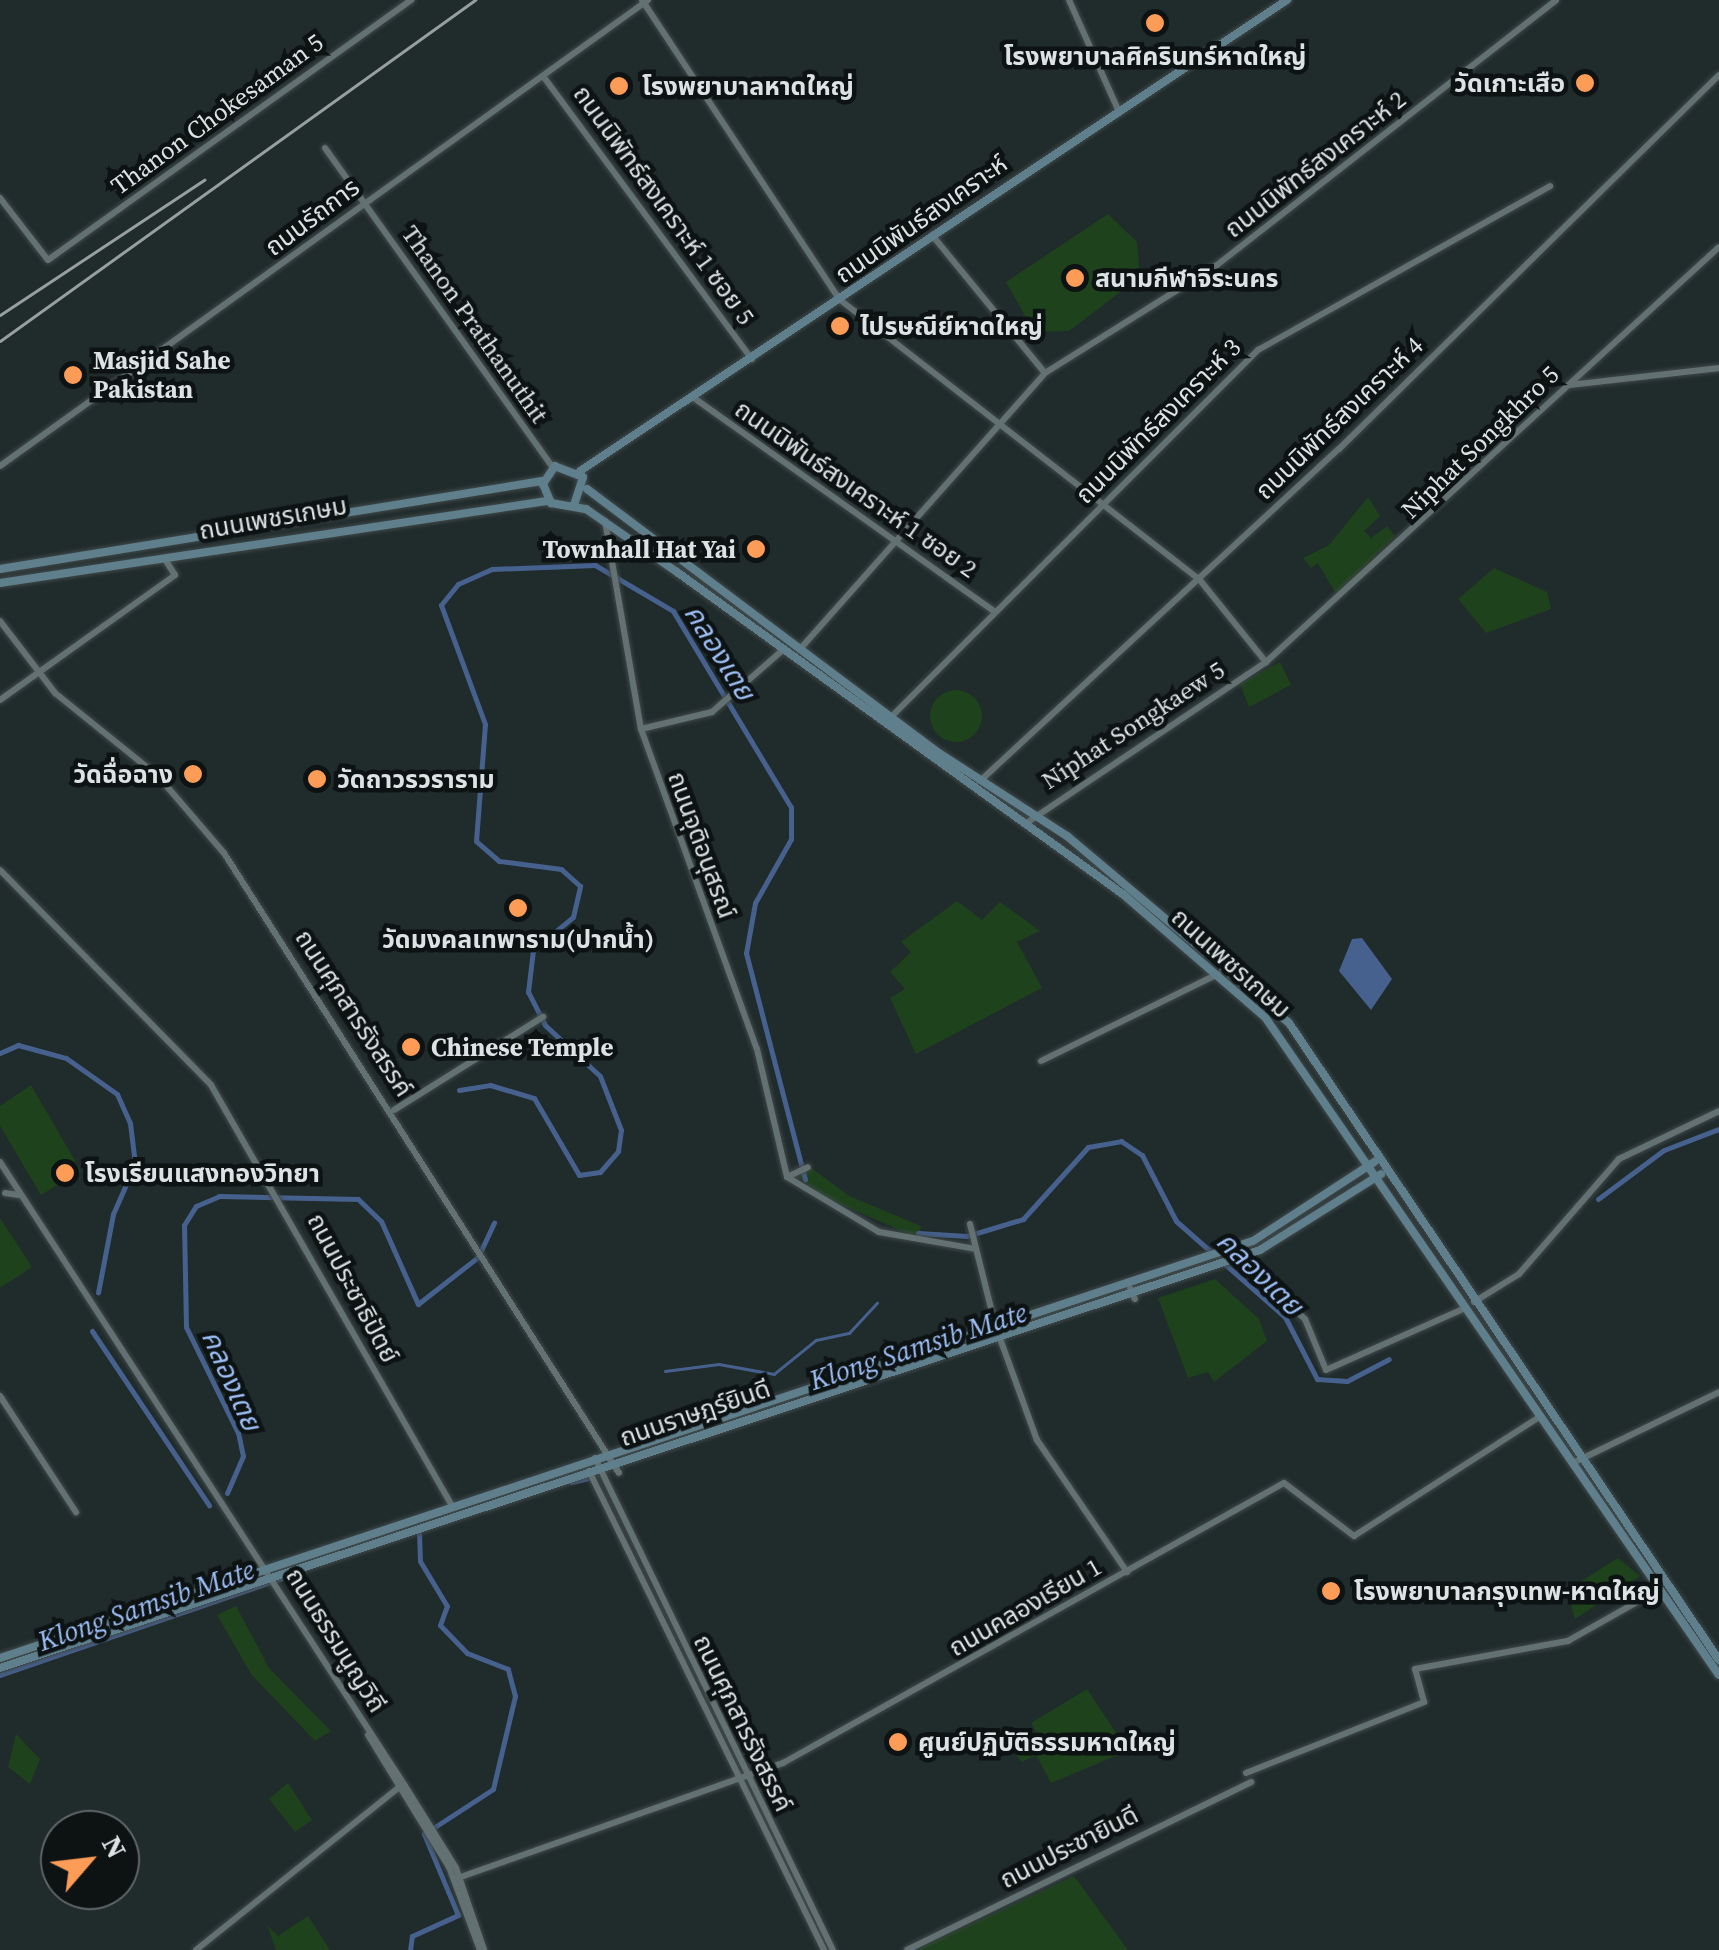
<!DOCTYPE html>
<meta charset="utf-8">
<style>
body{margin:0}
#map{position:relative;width:1719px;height:1950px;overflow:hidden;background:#202b2c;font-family:"Source Serif 4","Noto Sans Thai",serif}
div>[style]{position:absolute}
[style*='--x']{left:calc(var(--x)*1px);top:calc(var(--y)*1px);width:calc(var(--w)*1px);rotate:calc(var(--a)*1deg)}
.green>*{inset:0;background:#1e421c}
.round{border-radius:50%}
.water>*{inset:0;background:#46618d}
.stream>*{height:2.5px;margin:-1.25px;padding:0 1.25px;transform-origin:1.25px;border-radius:1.25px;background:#46618d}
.canal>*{height:5px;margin:-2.5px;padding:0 2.5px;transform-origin:2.5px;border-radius:2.5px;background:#46618d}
.roads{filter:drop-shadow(0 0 2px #40494a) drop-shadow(0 0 2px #40494a)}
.tertiary>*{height:6px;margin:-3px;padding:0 3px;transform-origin:3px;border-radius:3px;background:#647172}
.secondary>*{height:8px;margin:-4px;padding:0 4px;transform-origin:4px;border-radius:4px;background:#5e7f8b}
.rail>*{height:2.5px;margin:-1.25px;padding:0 1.25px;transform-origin:1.25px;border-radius:1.25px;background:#979fa0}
.dots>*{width:28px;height:28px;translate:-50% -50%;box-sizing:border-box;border:5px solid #0d1213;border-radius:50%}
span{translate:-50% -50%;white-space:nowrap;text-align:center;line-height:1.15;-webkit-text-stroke:9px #0d1213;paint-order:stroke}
.poi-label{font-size:25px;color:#dce3e4;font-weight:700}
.right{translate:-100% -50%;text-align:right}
.left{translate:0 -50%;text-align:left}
.street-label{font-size:25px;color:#dce3e4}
.water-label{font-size:28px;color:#9dbff6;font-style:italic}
.north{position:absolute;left:40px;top:1810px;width:100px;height:100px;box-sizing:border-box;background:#0d1213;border:2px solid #606667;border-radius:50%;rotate:62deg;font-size:28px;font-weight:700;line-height:40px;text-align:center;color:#dce3e4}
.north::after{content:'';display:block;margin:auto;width:35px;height:45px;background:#fd9c56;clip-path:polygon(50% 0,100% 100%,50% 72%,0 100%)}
</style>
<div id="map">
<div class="green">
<i style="clip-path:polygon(1108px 214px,1137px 242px,1140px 277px,1069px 331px,1034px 332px,1006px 282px)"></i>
<i style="clip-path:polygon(1368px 497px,1380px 516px,1364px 531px,1371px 538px,1387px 526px,1395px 536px,1336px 594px,1318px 563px,1311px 568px,1303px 558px,1329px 545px)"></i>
<i style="clip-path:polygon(1494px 568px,1547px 592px,1551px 609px,1486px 633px,1458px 599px)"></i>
<i style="clip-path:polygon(1280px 662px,1291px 685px,1249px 707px,1240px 684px)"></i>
<i class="round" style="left:930px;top:690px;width:52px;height:52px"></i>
<i style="clip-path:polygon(957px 901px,982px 920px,1000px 902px,1040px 931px,1017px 942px,1042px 988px,916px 1054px,890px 998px,905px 989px,890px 972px,911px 952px,901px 942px)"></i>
<i style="clip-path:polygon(31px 1085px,81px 1171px,41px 1195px,0 1126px,0 1106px)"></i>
<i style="clip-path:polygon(810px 1167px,849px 1196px,921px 1226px,918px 1238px,822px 1196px,795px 1174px)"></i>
<i style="clip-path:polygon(0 1218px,32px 1267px,0 1288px)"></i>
<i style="clip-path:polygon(1215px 1279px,1259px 1319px,1267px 1341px,1214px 1382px,1208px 1372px,1188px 1378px,1158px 1298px)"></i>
<i style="clip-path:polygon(1618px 1558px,1640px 1576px,1575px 1619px,1567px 1590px)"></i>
<i style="clip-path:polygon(236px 1606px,269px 1668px,331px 1731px,315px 1741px,251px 1674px,217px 1615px)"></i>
<i style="clip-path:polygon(1087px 1689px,1128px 1751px,1051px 1783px,1036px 1755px,1022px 1762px,1015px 1753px,1039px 1738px,1031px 1723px)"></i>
<i style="clip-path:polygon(16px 1734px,40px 1759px,30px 1784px,8px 1767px)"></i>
<i style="clip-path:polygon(288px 1783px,312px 1820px,295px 1832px,269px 1799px)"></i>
<i style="clip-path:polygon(1074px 1876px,1128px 1950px,916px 1950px)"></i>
<i style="clip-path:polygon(308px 1916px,330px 1950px,276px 1950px,267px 1925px,278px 1936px)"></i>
</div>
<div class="water">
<i style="clip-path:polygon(1362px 938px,1392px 979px,1371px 1010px,1339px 971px,1352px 939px)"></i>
</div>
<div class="stream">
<i style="--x:665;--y:1371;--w:54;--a:-7.4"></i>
<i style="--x:719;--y:1364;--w:56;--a:10.3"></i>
<i style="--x:774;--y:1374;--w:54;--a:-39"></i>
<i style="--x:816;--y:1340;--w:34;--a:-12"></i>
<i style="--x:849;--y:1333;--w:41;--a:-47"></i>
</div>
<div class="canal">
<i style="--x:0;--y:1053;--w:20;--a:-24"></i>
<i style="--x:18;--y:1045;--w:50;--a:15.2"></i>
<i style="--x:66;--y:1058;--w:62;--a:35.2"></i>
<i style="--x:117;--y:1094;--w:32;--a:66"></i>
<i style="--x:130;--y:1123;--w:41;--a:83"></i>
<i style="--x:135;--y:1164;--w:55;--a:113.7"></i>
<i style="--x:113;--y:1214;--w:80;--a:100.8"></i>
<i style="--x:459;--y:1090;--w:31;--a:-9"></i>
<i style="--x:490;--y:1085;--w:46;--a:16.5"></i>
<i style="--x:534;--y:1098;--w:89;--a:59.7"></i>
<i style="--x:579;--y:1175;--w:21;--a:-8"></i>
<i style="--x:600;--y:1172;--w:28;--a:-49"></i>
<i style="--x:618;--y:1151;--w:21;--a:-82"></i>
<i style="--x:621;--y:1130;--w:58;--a:-111.3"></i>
<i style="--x:600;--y:1076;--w:75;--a:-137.2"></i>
<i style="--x:545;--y:1025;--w:37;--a:-117"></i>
<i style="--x:528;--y:992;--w:42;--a:-83.2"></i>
<i style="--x:533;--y:950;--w:52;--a:-39.5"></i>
<i style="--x:573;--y:917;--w:32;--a:-77"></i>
<i style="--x:580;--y:886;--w:25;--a:-138"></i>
<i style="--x:561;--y:869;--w:63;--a:-172.6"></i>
<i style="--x:499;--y:861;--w:30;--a:-139"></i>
<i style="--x:476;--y:841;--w:117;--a:-85.6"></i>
<i style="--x:485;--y:724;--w:127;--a:-110.3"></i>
<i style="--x:441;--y:605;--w:27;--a:-51"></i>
<i style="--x:458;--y:584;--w:37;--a:-24"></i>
<i style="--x:492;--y:569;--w:103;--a:-2.2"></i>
<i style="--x:595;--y:565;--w:91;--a:30.5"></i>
<i style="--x:673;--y:611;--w:229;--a:59"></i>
<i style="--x:791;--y:807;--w:32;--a:90"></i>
<i style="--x:791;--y:839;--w:73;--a:119.4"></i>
<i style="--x:755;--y:903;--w:51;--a:100.2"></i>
<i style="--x:746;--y:953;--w:234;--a:75.4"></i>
<i style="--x:1598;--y:1199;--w:82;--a:-36.6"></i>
<i style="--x:1664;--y:1150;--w:59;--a:-20.9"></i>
<i style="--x:918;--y:1233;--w:49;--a:3.5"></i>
<i style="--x:967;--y:1236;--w:59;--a:-16.9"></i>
<i style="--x:1023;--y:1219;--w:97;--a:-47.9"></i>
<i style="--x:1088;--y:1147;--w:34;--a:-10"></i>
<i style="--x:1121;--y:1141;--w:25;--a:34"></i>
<i style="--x:1142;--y:1155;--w:74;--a:62.7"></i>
<i style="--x:1176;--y:1221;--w:145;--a:41.4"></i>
<i style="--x:1285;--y:1317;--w:70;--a:62.7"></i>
<i style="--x:1317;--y:1379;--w:30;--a:4"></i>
<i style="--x:1347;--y:1381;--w:47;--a:-27.6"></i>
<i style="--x:92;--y:1331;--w:210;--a:56.1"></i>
<i style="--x:571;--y:1482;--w:18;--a:-13"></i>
<i style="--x:227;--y:1493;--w:40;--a:-66.6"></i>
<i style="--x:243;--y:1456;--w:24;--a:-102"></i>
<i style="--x:238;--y:1433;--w:118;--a:-116.1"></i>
<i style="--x:186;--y:1327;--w:102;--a:-91.1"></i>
<i style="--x:184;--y:1225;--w:22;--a:-58"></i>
<i style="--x:196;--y:1206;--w:25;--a:-23"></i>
<i style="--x:219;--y:1196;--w:139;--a:1.2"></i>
<i style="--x:358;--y:1199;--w:32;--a:44"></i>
<i style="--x:381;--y:1221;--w:91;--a:66"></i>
<i style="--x:418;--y:1304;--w:76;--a:-38.1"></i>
<i style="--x:478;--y:1257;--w:38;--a:-65"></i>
<i style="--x:0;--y:1675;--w:307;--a:-19"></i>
<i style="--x:410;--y:1950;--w:14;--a:-82"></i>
<i style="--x:412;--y:1936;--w:51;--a:-24.5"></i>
<i style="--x:458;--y:1915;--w:88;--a:-112.8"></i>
<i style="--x:424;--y:1834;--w:82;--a:-33.1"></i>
<i style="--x:493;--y:1789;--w:96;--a:-76.7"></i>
<i style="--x:515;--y:1696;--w:28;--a:-105"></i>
<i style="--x:508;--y:1669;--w:44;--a:-158.7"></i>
<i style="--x:467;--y:1653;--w:39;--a:-134"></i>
<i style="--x:440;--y:1625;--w:20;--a:-70"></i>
<i style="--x:447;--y:1606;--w:52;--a:-121"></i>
<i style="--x:420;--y:1561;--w:29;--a:-92"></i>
</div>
<div class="roads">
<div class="tertiary">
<i style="--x:642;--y:0;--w:358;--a:56.6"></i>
<i style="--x:839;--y:299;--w:456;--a:37.9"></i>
<i style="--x:1199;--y:579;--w:107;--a:51.1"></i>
<i style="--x:1069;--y:0;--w:123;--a:65.9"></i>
<i style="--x:543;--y:76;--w:352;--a:53.6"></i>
<i style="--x:325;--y:148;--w:393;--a:54.5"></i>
<i style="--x:0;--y:198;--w:78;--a:52.3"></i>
<i style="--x:48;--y:260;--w:447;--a:-35.6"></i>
<i style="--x:932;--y:235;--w:178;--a:50.7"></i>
<i style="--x:1570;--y:385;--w:150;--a:-6.5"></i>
<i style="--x:694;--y:398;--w:369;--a:35.4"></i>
<i style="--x:0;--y:466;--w:798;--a:-35.72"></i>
<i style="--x:605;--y:521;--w:211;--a:80.2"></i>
<i style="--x:641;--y:729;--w:340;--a:70.1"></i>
<i style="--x:757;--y:1049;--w:131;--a:76.8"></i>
<i style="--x:0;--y:621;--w:91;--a:52.6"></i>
<i style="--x:55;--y:693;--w:132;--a:38.9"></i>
<i style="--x:158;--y:776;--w:101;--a:49.4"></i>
<i style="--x:224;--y:853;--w:735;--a:57.5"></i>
<i style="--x:801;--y:648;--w:368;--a:-48.4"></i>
<i style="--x:1045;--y:373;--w:203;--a:-32.1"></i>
<i style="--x:1217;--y:265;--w:430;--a:-38"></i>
<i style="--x:0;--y:700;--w:215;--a:-35.5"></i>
<i style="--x:175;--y:575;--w:20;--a:-123"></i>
<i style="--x:892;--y:716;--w:518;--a:-45"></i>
<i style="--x:1258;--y:350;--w:335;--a:-29.3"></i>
<i style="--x:641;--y:729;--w:73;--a:-13.5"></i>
<i style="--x:712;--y:712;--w:96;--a:-41.2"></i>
<i style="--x:980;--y:781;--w:489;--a:-42.8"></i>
<i style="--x:1339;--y:449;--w:533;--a:-44.54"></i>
<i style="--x:1025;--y:824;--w:290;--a:-33.9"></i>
<i style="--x:1266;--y:662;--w:614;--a:-42.49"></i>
<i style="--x:0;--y:870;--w:301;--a:45.5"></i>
<i style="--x:211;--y:1085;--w:487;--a:60.2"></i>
<i style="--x:1041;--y:1061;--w:197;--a:-26.2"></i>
<i style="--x:394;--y:1110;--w:176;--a:-32"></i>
<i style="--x:0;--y:1162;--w:742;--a:57"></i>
<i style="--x:404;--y:1784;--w:99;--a:58.2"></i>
<i style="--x:456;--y:1868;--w:87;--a:71.1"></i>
<i style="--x:787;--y:1177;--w:107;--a:30.9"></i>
<i style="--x:879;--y:1232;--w:98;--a:9.9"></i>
<i style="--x:787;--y:1177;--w:23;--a:-25"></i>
<i style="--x:5;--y:1193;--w:14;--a:8"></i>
<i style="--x:970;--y:1224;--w:103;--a:76"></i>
<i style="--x:1237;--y:1258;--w:91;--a:41.9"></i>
<i style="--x:1305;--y:1319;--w:55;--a:67.6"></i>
<i style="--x:1326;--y:1370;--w:150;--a:-24"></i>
<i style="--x:1130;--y:1288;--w:12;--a:66"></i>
<i style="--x:1474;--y:1302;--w:53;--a:-31.9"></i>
<i style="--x:1519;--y:1274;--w:152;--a:-49"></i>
<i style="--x:1619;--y:1159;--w:111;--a:-25.6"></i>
<i style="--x:998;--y:1333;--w:114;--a:70"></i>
<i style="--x:1037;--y:1440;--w:160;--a:55.7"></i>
<i style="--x:0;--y:1396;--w:139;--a:56.8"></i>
<i style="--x:595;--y:1458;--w:547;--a:64.19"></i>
<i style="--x:1573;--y:1463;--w:162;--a:-25.9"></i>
<i style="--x:589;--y:1471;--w:534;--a:63.87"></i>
<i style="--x:368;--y:1735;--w:155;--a:58.5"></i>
<i style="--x:449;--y:1867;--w:89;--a:69.5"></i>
<i style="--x:1246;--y:1773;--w:192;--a:-21.7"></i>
<i style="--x:1424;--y:1702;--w:34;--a:-105"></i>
<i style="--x:1415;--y:1669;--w:156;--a:-10.4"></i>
<i style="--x:1568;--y:1641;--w:106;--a:-29.5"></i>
<i style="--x:455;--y:1879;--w:348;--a:-19.5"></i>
<i style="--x:783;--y:1763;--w:574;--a:-29.2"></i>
<i style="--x:1284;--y:1483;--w:88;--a:37.1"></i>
<i style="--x:1354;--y:1536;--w:222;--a:-32.7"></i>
<i style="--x:196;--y:1950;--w:264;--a:-38.7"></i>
<i style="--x:907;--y:1950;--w:383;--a:-26"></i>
</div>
<div class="secondary">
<i style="--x:580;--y:471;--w:850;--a:-33.67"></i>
<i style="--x:587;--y:489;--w:436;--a:36.9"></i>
<i style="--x:936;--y:751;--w:156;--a:33"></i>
<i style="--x:1067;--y:836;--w:290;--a:40.1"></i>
<i style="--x:1289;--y:1023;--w:769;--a:55.98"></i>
<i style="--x:574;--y:505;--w:29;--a:-72"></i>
<i style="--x:583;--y:477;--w:30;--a:-159"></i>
<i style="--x:555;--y:466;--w:22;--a:124"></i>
<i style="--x:543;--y:484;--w:21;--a:67"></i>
<i style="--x:551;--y:503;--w:36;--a:10"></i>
<i style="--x:586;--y:509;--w:111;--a:34.7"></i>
<i style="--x:677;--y:572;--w:551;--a:35.85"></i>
<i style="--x:1124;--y:895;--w:186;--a:40.9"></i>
<i style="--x:1265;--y:1017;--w:799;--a:55.4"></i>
<i style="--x:0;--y:569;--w:549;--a:-9.22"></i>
<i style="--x:0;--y:583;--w:553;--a:-8.53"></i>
<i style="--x:0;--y:1658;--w:1321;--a:-18.41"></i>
<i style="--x:1253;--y:1241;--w:145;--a:-33.1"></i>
<i style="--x:0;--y:1668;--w:1328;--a:-18.35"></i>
<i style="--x:1260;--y:1250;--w:143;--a:-32.1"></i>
</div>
</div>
<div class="rail">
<i style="--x:0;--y:315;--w:245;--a:-33.5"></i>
<i style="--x:0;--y:341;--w:585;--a:-35.67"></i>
</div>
<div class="dots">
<i style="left:1155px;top:23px;background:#fd9c56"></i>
<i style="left:1585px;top:83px;background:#fd9c56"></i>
<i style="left:619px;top:86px;background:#fd9c56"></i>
<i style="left:1075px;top:278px;background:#fd9c56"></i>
<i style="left:840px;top:326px;background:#fd9c56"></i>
<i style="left:73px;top:375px;background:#fd9c56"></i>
<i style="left:756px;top:549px;background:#fd9c56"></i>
<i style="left:193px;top:774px;background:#fd9c56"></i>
<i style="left:317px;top:779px;background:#fd9c56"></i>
<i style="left:518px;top:908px;background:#fd9c56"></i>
<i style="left:411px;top:1047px;background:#fd9c56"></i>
<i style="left:65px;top:1173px;background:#fd9c56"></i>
<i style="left:1331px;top:1591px;background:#fd9c56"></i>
<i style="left:898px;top:1742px;background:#fd9c56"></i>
</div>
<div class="poi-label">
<span style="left:1155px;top:56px">โรงพยาบาลศิครินทร์หาดใหญ่</span>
<span class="right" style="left:1565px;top:83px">วัดเกาะเสือ</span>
<span class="left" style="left:642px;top:86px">โรงพยาบาลหาดใหญ่</span>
<span class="left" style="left:1095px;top:278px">สนามกีฬาจิระนคร</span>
<span class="left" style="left:860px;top:326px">ไปรษณีย์หาดใหญ่</span>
<span class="left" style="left:93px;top:375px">Masjid Sahe<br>Pakistan</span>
<span class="right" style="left:736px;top:549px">Townhall Hat Yai</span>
<span class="right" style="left:173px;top:774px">วัดฉื่อฉาง</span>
<span class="left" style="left:337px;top:779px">วัดถาวรวราราม</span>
<span style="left:518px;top:939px">วัดมงคลเทพาราม(ปากน้ำ)</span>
<span class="left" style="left:431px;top:1047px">Chinese Temple</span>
<span class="left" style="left:85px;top:1173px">โรงเรียนแสงทองวิทยา</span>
<span class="left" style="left:1354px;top:1591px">โรงพยาบาลกรุงเทพ-หาดใหญ่</span>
<span class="left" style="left:918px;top:1742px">ศูนย์ปฏิบัติธรรมหาดใหญ่</span>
</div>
<div class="street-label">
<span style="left:217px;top:114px;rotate:-36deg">Thanon Chokesaman 5</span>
<span style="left:1315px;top:164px;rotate:-38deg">ถนนนิพัทธ์สงเคราะห์ 2</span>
<span style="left:664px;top:205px;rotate:54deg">ถนนนิพัทธ์สงเคราะห์ 1 ซอย 5</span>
<span style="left:312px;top:217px;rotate:-37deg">ถนนรัถการ</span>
<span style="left:921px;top:219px;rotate:-35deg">ถนนนิพันธ์สงเคราะห์</span>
<span style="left:475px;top:324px;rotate:55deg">Thanon Prathanuthit</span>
<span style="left:1339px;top:418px;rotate:-44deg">ถนนนิพัทธ์สงเคราะห์ 4</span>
<span style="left:1158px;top:421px;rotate:-45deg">ถนนนิพัทธ์สงเคราะห์ 3</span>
<span style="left:1480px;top:442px;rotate:-44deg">Niphat Songkhro 5</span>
<span style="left:856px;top:489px;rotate:35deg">ถนนนิพันธ์สงเคราะห์ 1 ซอย 2</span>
<span style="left:273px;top:518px;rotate:-10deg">ถนนเพชรเกษม</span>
<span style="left:1133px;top:725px;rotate:-33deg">Niphat Songkaew 5</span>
<span style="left:702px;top:845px;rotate:70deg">ถนนจุติอนุสรณ์</span>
<span style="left:1231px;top:963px;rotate:42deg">ถนนเพชรเกษม</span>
<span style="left:354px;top:1013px;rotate:57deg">ถนนศุภสารรังสรรค์</span>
<span style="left:353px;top:1288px;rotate:62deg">ถนนประชาธิปัตย์</span>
<span style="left:695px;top:1413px;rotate:-19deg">ถนนราษฎร์ยินดี</span>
<span style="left:1025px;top:1607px;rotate:-30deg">ถนนคลองเรียน 1</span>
<span style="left:336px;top:1640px;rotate:58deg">ถนนธรรมนูญวิถี</span>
<span style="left:743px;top:1723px;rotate:64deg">ถนนศุภสารรังสรรค์</span>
<span style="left:1069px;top:1847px;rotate:-27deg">ถนนประชายินดี</span>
</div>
<div class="water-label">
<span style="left:720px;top:652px;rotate:58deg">คลองเตย</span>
<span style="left:1260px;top:1273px;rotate:44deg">คลองเตย</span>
<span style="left:918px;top:1346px;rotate:-18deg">Klong Samsib Mate</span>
<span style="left:232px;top:1380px;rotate:66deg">คลองเตย</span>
<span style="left:146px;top:1605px;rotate:-19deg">Klong Samsib Mate</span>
</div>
<div class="north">N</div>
</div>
